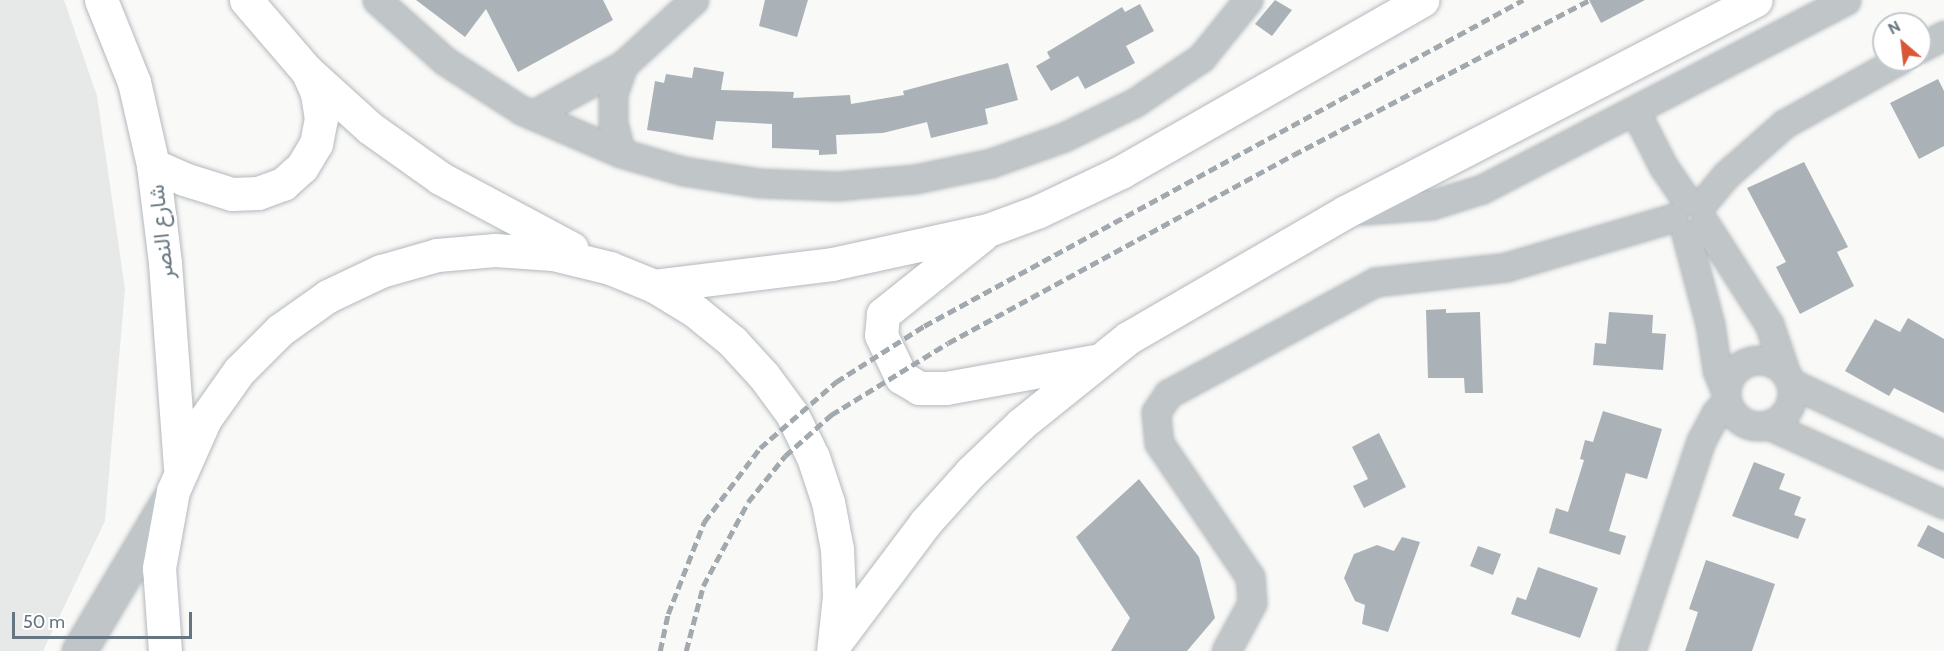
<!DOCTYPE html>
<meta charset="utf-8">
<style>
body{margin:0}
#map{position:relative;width:1944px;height:651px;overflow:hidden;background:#f9f9f7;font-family:Cabin,Vazirmatn,sans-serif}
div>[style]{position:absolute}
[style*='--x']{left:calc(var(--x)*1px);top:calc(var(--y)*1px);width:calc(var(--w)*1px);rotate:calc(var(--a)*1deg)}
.built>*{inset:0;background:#e7e8e8}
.building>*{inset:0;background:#aab2b7}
.roads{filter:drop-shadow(0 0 2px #b3b9bd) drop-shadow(0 0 2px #b3b9bd)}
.minor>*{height:27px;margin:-13.5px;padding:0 13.5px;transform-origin:13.5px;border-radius:13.5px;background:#c0c5c8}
.minor>.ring{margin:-13.5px;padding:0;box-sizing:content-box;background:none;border:27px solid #c0c5c8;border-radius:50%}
.tertiary>*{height:33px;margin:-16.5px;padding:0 16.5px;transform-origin:16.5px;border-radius:16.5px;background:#c0c5c8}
.secondary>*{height:33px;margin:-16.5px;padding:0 16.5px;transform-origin:16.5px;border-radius:16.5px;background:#fff}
.primary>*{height:33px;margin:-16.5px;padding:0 16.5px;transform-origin:16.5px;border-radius:16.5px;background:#fff}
.rail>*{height:4.5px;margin-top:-2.25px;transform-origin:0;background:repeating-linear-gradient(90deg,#a2a9ae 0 9px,transparent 0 13.5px)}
span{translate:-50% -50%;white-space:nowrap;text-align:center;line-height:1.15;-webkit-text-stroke:6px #fff;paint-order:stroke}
.street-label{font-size:22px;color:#667680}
.north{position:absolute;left:1872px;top:12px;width:60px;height:60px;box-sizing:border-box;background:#fff;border:2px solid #c2c8cc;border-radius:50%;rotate:332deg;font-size:16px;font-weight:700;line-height:24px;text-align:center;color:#667680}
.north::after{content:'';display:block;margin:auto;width:21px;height:27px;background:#d95637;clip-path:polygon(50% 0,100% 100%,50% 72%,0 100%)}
.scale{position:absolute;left:12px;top:612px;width:180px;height:27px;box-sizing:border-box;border:3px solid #667680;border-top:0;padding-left:8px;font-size:18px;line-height:21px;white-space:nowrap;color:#667680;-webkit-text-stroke:4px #fff;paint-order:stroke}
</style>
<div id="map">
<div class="built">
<i style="clip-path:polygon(0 0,64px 0,97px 96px,125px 289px,105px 521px,43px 651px,0 651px)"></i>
</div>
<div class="building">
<i style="clip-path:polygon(416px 0,603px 0,613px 20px,518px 72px,486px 9px,465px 37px)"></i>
<i style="clip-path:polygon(765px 0,808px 0,797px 37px,759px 26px)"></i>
<i style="clip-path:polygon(1275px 0,1292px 10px,1272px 36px,1255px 24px)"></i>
<i style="clip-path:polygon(1589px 0,1645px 0,1601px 23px)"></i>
<i style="clip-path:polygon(1140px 4px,1154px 31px,1126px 46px,1135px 63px,1085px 89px,1078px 76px,1051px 91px,1036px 66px,1050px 58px,1047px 52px,1122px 7px,1125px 12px)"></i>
<i style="clip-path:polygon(1008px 63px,1018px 100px,985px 109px,988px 124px,931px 138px,927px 122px,883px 133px,836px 135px,837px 154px,819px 155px,819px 150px,772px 148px,772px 124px,716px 121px,713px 140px,647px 130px,655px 81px,664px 83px,666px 74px,692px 78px,694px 67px,724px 72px,721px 90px,794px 92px,793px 98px,850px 95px,851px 104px,904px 95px,903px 91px)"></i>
<i style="clip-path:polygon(1938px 79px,1944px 91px,1944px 146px,1919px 159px,1890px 103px)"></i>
<i style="clip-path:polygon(1804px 162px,1848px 247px,1837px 252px,1854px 286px,1800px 314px,1776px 267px,1786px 262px,1747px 188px)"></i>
<i style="clip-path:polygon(1446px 309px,1446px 313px,1480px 312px,1483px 393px,1465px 393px,1464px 378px,1428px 378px,1426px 310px)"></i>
<i style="clip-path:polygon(1609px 312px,1653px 315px,1652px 333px,1666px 334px,1663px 370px,1593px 365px,1595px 343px,1606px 344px)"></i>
<i style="clip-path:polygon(1908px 318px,1944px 339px,1944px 413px,1894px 388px,1889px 396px,1845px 371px,1875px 319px,1900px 332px)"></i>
<i style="clip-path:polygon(1603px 411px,1662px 429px,1647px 479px,1626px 473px,1609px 531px,1626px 536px,1620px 555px,1549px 533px,1556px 508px,1568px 512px,1584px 460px,1580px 459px,1585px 440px,1593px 442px)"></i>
<i style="clip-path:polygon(1379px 433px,1406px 487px,1364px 508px,1353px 486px,1368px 479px,1352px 447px)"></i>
<i style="clip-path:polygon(1754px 462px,1785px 474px,1779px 489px,1801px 497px,1794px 515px,1806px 519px,1798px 539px,1732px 516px)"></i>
<i style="clip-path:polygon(1139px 479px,1199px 557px,1215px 618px,1187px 651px,1111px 651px,1130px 618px,1076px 537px)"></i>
<i style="clip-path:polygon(1928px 525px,1944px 533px,1944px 559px,1917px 546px)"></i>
<i style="clip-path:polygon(1402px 537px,1420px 542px,1388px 632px,1362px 624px,1365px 605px,1355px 601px,1344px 578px,1354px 554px,1377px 545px,1394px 551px)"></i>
<i style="clip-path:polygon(1478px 546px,1501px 554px,1493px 575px,1470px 566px)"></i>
<i style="clip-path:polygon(1706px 560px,1775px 584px,1752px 651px,1685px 651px,1698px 612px,1689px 609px)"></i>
<i style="clip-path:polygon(1538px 567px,1598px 588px,1580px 638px,1511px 614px,1517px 597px,1526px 600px)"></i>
</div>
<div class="roads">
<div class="minor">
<i style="--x:377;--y:0;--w:91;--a:41.9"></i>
<i style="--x:445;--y:61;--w:90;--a:32.8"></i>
<i style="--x:521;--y:110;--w:109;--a:23.3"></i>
<i style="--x:621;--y:153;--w:65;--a:16.2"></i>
<i style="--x:683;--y:171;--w:78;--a:8.9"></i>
<i style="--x:760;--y:183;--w:77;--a:2.2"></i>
<i style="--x:837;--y:186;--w:78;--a:-5.1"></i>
<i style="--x:915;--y:179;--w:78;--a:-11.9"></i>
<i style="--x:991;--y:163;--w:77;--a:-19.6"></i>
<i style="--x:1064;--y:137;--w:78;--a:-25.9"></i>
<i style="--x:1134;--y:103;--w:81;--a:-33.9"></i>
<i style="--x:1201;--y:58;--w:75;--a:-51"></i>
<i style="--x:1920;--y:48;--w:27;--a:-28"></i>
<i style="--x:1635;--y:111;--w:62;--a:63"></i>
<i style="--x:1663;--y:166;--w:42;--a:55.6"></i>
<i style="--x:532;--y:115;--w:104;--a:-28.8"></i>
<i style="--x:623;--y:65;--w:96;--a:-42.5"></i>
<i style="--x:621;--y:153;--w:30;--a:-105"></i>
<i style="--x:613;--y:124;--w:30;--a:-90"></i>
<i style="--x:613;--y:94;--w:31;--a:-71"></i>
<i style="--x:1701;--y:205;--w:38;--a:-50"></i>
<i style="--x:1725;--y:176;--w:79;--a:-41.4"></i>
<i style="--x:1784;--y:124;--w:132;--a:-29.1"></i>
<i style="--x:1352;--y:211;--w:79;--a:-4.3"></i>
<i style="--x:1431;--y:205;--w:53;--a:-17.4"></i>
<i style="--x:1482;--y:189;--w:410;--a:-27.4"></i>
<i style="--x:1705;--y:224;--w:119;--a:57.4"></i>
<i style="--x:1769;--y:324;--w:50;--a:71.2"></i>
<i style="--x:1686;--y:234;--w:93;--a:75.1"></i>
<i style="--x:1710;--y:324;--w:47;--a:81.3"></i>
<i style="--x:1717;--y:370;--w:22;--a:68"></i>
<i class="ring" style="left:1726px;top:360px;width:39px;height:39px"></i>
<i style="--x:1791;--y:383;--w:169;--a:25.2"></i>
<i style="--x:1768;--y:425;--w:193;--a:24.2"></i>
<i style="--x:1226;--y:651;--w:55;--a:-61.6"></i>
<i style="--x:1252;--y:603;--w:26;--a:-94"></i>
<i style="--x:1250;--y:577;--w:162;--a:-124.2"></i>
<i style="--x:1159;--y:443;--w:31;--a:-96"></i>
<i style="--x:1156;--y:412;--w:22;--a:-56"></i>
<i style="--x:1168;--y:394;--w:235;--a:-28.4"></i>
<i style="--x:1375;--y:282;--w:132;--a:-6.5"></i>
<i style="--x:1506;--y:267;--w:174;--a:-16.4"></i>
<i style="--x:1631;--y:651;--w:221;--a:-71.6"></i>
<i style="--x:1701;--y:441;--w:32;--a:-62"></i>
<i style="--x:1716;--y:413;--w:15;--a:-48"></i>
</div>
<div class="tertiary">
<i style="--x:79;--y:651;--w:178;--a:-59.3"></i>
</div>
<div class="secondary">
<i style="--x:982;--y:235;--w:127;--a:141.4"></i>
<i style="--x:883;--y:314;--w:21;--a:95"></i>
<i style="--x:881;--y:335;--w:47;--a:64.5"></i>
<i style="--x:901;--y:377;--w:21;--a:31"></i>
<i style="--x:919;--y:388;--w:27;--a:0"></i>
<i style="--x:946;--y:388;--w:151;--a:-10.3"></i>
<i style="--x:654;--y:286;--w:179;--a:-7"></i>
<i style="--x:832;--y:264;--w:160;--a:-12.3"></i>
<i style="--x:988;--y:230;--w:54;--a:-20.4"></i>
<i style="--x:1039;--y:211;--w:91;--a:-25.4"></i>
<i style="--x:1121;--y:172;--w:347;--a:-29.7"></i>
<i style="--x:835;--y:643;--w:150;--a:-53.1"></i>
<i style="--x:925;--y:523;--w:69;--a:-48"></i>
<i style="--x:971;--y:472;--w:69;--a:-43.8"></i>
<i style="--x:1021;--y:424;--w:137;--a:-38.8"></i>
<i style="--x:1128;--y:338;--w:251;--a:-30.1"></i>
<i style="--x:1345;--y:212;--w:462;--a:-27.3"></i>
</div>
<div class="primary">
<i style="--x:101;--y:0;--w:88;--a:68.1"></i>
<i style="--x:134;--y:82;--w:85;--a:77.1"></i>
<i style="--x:153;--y:165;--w:99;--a:83"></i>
<i style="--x:165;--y:263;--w:206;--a:85.8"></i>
<i style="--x:246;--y:0;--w:92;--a:49.4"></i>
<i style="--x:306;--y:70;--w:86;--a:42.2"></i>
<i style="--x:370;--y:128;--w:86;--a:35.5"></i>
<i style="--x:440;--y:178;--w:149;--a:28.1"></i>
<i style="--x:153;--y:165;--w:34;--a:24"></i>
<i style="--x:184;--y:179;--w:50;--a:17.4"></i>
<i style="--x:232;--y:194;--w:26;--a:-2"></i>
<i style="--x:258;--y:193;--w:27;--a:-20"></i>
<i style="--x:283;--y:184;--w:25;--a:-42"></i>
<i style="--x:302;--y:167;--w:27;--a:-59"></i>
<i style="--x:316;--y:144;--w:25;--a:-79"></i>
<i style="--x:321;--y:119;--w:26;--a:-99"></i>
<i style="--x:317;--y:93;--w:24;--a:-114"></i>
<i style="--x:165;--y:651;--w:83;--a:-94.1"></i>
<i style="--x:159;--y:568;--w:78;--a:-79.7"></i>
<i style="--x:173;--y:491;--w:79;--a:-66"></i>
<i style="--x:205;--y:419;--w:59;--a:-54.7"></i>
<i style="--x:239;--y:371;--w:58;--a:-45"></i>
<i style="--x:280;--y:330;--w:59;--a:-35.3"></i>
<i style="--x:328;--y:296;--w:59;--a:-25.3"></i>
<i style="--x:381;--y:271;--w:58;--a:-15.9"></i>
<i style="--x:437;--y:255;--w:58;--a:-4.9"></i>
<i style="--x:495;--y:250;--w:58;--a:3.9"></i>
<i style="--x:553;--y:254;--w:59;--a:13.8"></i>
<i style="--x:610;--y:268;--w:48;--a:22.2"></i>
<i style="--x:654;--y:286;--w:48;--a:31.4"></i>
<i style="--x:695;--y:311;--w:48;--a:39"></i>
<i style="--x:732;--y:341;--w:47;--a:47.6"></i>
<i style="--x:764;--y:376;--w:47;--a:53.6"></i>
<i style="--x:792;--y:414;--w:48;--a:64"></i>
<i style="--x:813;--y:457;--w:47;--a:71.6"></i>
<i style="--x:828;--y:502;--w:48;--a:79.2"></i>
<i style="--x:837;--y:549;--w:47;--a:87.6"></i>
<i style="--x:839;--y:596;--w:55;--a:96.2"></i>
</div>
</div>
<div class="rail">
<i style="--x:660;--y:651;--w:38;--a:-78"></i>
<i style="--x:668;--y:614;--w:99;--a:-68.6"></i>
<i style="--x:704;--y:522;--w:93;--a:-52.9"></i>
<i style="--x:760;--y:448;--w:101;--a:-41"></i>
<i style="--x:836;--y:382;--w:104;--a:-32.5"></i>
<i style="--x:924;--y:326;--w:682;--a:-28.56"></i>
<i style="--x:686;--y:651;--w:67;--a:-75.3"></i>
<i style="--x:703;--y:586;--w:95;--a:-61.8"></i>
<i style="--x:748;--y:502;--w:59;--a:-51.2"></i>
<i style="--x:785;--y:456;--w:62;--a:-41.7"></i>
<i style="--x:831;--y:415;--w:137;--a:-31.6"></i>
<i style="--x:948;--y:343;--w:393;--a:-28.6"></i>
<i style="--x:1293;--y:155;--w:335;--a:-27.6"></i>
</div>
<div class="street-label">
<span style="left:161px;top:232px;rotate:-96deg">شارع النصر</span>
</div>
<div class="north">N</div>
<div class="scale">50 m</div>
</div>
